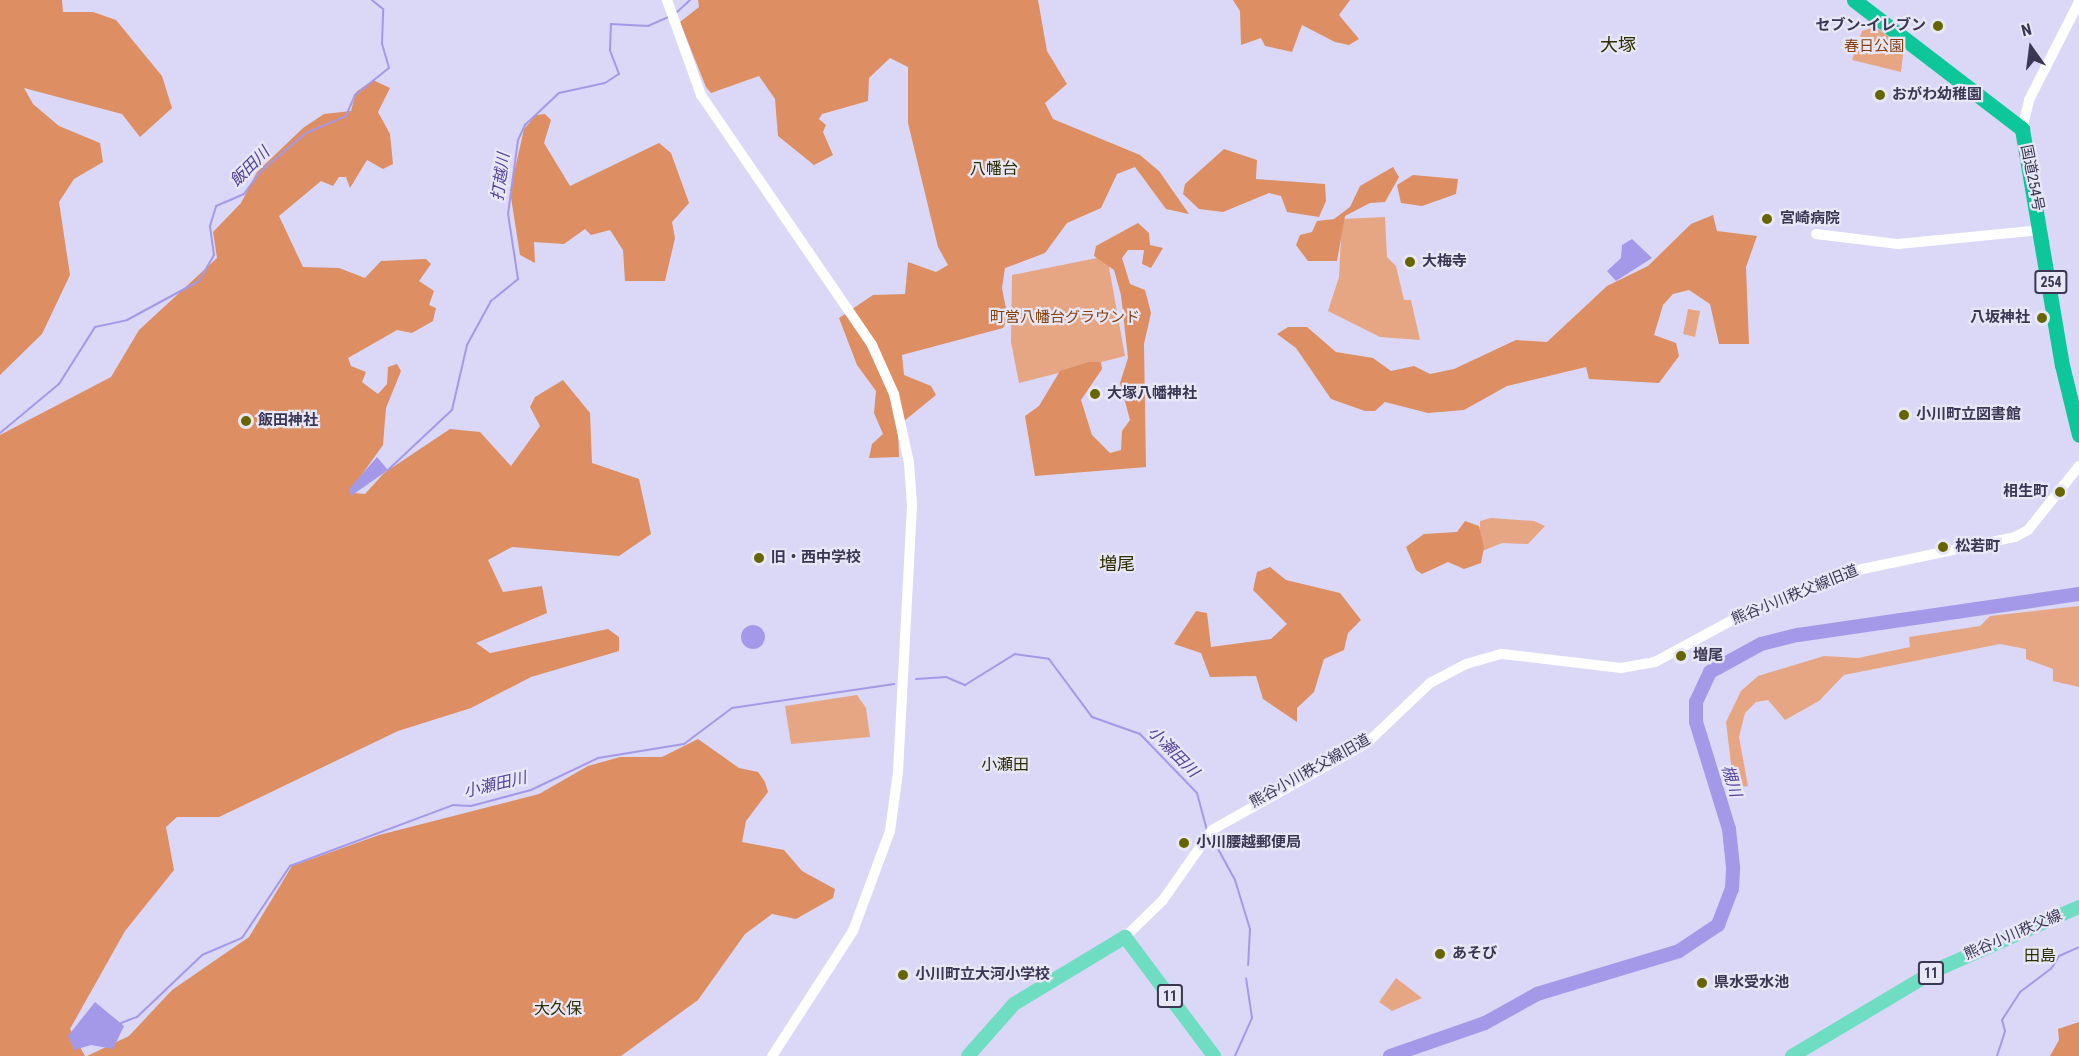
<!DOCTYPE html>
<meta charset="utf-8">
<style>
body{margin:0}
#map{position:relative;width:2079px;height:1056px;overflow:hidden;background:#dad8f6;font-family:"Roboto Condensed","Noto Sans JP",sans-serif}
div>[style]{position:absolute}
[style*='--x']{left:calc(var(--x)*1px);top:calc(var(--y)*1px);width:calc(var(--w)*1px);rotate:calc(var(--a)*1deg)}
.green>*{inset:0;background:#e7a683}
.forest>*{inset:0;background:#dd8e62}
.water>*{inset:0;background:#a499e8}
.round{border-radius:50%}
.stream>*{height:2px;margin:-1px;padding:0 1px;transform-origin:1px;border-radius:1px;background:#a499e8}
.river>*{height:14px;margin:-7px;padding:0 7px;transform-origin:7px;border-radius:7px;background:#a499e8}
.minor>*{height:10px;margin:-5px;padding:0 5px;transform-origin:5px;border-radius:5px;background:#fff}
.major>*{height:14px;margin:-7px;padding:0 7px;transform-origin:7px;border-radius:7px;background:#6eddc2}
.highway>*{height:15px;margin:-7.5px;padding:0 7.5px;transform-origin:7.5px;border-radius:7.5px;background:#0dc69a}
.dots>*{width:16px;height:16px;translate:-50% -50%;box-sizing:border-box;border:3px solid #e8e7f6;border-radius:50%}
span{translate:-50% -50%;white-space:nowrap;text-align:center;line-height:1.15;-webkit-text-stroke:4.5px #e8e7f6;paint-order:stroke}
.shield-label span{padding:2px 4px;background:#e8e7f6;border:2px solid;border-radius:4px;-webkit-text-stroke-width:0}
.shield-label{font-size:14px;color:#3a3654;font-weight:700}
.poi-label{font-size:15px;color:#3a3654;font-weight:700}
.right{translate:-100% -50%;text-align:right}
.left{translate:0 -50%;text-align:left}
.park-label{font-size:15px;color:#873e0a}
.street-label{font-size:15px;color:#3a3654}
.water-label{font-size:16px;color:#55409c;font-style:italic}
.neighbourhood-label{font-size:16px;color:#2d2d02}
.quarter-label{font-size:18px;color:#2d2d02}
.north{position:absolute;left:2001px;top:18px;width:60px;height:60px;-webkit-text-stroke:4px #e8e7f6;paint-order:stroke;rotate:346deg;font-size:16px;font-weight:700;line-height:24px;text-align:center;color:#3a3654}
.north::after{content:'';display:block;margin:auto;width:21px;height:27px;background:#3a3654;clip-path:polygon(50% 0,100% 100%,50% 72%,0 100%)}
</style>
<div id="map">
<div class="green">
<i style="clip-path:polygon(1875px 27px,1904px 47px,1901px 72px,1852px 60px,1862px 31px)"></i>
<i style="clip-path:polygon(1385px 217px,1387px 257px,1396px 266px,1404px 300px,1411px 300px,1420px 340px,1380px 337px,1328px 311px,1339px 277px,1342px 219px)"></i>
<i style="clip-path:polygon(1107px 256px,1125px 356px,1019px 383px,1011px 342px,1012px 275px)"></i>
<i style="clip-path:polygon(1688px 309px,1700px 311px,1695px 337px,1683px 334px)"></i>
<i style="clip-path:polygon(1491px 518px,1534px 521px,1545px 526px,1528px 544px,1502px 543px,1480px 552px,1480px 521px)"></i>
<i style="clip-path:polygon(2079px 606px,2079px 687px,2053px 681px,2053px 669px,2026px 659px,2026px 649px,2000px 644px,1844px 675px,1819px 701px,1785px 720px,1768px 700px,1756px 702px,1745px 713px,1739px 737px,1748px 786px,1734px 788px,1726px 722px,1741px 691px,1758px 676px,1824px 656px,1858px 658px,1910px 647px,1909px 637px,1980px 626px,1990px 616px)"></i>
<i style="clip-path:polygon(857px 695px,866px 708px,870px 737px,791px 744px,785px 706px)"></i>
<i style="clip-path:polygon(1396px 978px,1422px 998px,1392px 1011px,1379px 1002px)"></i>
</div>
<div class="forest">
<i style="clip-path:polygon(0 0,62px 0,63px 12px,93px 12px,116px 20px,162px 76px,172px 108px,140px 137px,122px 114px,24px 88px,33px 104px,59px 126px,100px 143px,103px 162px,74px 179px,59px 202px,70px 275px,42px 334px,0 375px)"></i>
<i style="clip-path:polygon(698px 0,1038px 0,1047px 51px,1067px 84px,1045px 103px,1053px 119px,1140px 155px,1159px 171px,1189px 214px,1166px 209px,1135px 167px,1117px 174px,1101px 208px,1067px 223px,1045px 253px,1005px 268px,1002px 288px,1008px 319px,1003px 328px,902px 355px,904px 375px,931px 386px,936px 395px,898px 426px,899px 457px,869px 458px,872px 444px,883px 434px,874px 413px,876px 391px,857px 365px,839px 318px,873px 295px,905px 294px,908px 262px,936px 272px,948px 265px,938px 247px,908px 123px,908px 67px,890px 58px,869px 78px,868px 101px,822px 114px,819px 119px,826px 125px,823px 132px,833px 155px,814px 165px,778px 136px,775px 99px,759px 76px,711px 93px,706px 87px,680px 22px,699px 7px)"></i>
<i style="clip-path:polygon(1233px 0,1350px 0,1339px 15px,1359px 39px,1349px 45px,1335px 42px,1302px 25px,1292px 52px,1265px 46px,1261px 38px,1241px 45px,1240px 11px)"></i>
<i style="clip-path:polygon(373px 80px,390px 88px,378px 112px,390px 134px,393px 164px,383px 169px,367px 160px,350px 188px,346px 177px,339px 177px,333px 186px,321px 181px,279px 216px,303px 267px,339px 268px,365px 278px,381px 261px,426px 259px,431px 264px,419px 281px,434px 291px,429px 305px,436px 308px,433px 321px,412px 333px,397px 330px,348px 358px,351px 366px,366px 372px,362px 382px,378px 394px,387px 384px,388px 367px,397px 364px,401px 371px,386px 408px,383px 445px,355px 484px,355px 493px,365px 494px,384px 473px,450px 429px,480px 432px,511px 466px,540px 426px,530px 407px,535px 397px,563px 380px,590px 413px,592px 463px,639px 479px,651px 534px,619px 556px,512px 547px,488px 560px,503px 592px,542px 586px,547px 613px,476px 643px,490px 653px,608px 629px,619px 637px,619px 651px,531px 677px,471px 708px,398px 731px,219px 817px,177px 817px,166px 827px,174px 870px,125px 931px,70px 1029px,85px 1056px,0 1056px,0 435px,111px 377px,139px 330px,217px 258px,213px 232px,241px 203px,257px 172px,303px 128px,324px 114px,351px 111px,356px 92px)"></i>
<i style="clip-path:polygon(545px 114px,551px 120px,544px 143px,570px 186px,659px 143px,671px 153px,689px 203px,672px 222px,675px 238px,665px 281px,625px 281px,623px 250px,610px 230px,591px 235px,585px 229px,564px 244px,534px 242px,535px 263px,520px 255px,510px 191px,524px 129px,536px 115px)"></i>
<i style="clip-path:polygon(1224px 149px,1257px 160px,1256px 179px,1325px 184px,1326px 201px,1319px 217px,1287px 212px,1281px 196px,1269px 193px,1223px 212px,1199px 209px,1183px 194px,1185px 184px)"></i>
<i style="clip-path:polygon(1393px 167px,1399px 177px,1385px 202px,1370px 203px,1345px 216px,1337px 261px,1308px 261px,1296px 245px,1300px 235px,1312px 232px,1317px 221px,1334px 219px,1350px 207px,1360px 186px)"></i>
<i style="clip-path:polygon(1413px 175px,1458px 179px,1456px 194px,1422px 206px,1401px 203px,1397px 185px)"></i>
<i style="clip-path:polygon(1713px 215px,1717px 231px,1757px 236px,1746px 267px,1749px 344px,1719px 344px,1710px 304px,1689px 290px,1673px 294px,1663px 305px,1654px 335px,1676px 343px,1679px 356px,1659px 383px,1589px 379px,1586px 367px,1507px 386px,1464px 410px,1428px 413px,1385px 402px,1375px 411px,1365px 411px,1331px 399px,1296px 348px,1277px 334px,1288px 327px,1307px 327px,1336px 352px,1373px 358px,1391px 371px,1414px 366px,1430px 374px,1454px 369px,1516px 340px,1547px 342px,1607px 286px,1648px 266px,1691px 224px)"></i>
<i style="clip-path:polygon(1138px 223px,1149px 233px,1150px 245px,1163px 248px,1151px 268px,1142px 264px,1144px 250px,1128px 250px,1122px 258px,1130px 284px,1145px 290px,1151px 313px,1144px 344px,1146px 467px,1035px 476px,1025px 416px,1039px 406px,1060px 371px,1089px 362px,1101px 362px,1102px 369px,1081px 400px,1092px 435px,1110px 453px,1121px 450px,1122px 431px,1130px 420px,1120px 383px,1128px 358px,1121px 295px,1114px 270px,1094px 256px,1096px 246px)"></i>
<i style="clip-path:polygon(1465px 521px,1479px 526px,1484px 547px,1481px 563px,1464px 569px,1448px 562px,1422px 574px,1416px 570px,1406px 547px,1424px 534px,1457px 532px)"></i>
<i style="clip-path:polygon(1270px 567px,1286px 580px,1340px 593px,1361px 620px,1348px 633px,1344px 650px,1324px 659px,1314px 692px,1297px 708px,1297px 722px,1263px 699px,1256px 676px,1210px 677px,1201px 653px,1174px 644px,1196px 611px,1207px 613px,1211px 647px,1271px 639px,1287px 624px,1253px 590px,1257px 572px)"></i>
<i style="clip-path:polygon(698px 739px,739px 768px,758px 772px,765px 782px,768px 792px,746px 821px,742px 842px,784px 850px,802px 871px,835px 889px,833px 898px,796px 919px,772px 914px,745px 934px,698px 1000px,621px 1056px,87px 1056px,129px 1036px,172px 990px,249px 937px,292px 866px,379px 835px,539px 794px,588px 766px,620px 757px,662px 757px)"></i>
<i style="clip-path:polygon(2079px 1022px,2079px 1056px,2050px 1056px,2059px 1040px,2058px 1029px)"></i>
</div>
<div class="water">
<i style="clip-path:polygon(1632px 239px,1652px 258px,1616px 281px,1607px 271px,1621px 258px,1622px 245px)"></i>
<i style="clip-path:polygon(377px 457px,388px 470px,351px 496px,349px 489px)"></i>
<i class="round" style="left:741px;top:625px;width:24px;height:24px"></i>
<i style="clip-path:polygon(95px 1002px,124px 1026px,113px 1049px,91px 1045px,74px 1050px,68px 1036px)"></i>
</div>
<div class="stream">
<i style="--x:676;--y:13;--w:19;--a:-43"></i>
<i style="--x:0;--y:433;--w:77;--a:-39.7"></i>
<i style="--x:59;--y:384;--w:67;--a:-57.7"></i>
<i style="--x:95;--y:327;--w:33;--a:-12"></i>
<i style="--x:127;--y:320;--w:82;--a:-28.4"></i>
<i style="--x:199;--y:281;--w:30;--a:-60"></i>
<i style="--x:214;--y:255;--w:29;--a:-98"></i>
<i style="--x:210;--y:226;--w:21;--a:-73"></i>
<i style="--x:216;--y:206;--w:30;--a:-23"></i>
<i style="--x:244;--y:194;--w:27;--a:-54"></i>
<i style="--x:260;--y:172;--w:60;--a:-40.3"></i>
<i style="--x:306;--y:133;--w:43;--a:-23"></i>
<i style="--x:346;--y:116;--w:23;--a:-67"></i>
<i style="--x:355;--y:95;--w:43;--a:-38.5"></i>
<i style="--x:389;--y:68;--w:25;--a:-106"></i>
<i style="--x:382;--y:44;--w:35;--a:-88"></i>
<i style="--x:383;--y:9;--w:14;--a:-141"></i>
<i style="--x:388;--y:470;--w:88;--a:-43.2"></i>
<i style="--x:452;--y:410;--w:67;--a:-77"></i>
<i style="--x:467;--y:345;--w:50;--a:-61.4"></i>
<i style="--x:491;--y:301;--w:35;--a:-39"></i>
<i style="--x:518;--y:279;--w:66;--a:-98.7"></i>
<i style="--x:508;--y:214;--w:75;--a:-82.3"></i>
<i style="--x:518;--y:140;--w:17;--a:-65"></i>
<i style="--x:525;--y:125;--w:47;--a:-43.3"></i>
<i style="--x:559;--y:93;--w:47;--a:-12.3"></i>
<i style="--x:605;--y:83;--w:17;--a:-33"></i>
<i style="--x:619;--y:74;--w:26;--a:-111"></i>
<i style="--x:610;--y:50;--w:26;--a:-88"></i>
<i style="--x:611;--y:24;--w:37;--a:3"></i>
<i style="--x:648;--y:26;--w:22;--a:-24"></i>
<i style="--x:916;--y:679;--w:30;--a:-4"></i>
<i style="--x:946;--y:677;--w:21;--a:23"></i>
<i style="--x:965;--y:685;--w:59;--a:-31.8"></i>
<i style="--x:1015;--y:654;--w:34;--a:8"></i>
<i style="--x:1049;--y:659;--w:72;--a:53.4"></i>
<i style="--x:1092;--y:717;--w:51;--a:19.5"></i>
<i style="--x:1140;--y:734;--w:82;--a:46"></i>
<i style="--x:1197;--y:793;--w:39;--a:75"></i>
<i style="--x:1212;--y:838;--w:48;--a:61.3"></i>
<i style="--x:1235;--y:880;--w:51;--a:73"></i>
<i style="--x:1250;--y:929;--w:36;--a:93"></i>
<i style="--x:121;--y:1023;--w:17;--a:-21"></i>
<i style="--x:137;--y:1017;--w:90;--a:-43.6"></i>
<i style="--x:202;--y:955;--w:43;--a:-23"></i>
<i style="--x:242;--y:938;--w:87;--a:-56.3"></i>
<i style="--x:290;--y:866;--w:174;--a:-20.5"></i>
<i style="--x:453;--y:805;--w:18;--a:3"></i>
<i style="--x:471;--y:806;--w:62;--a:-14.9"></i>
<i style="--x:531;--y:790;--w:74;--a:-25.5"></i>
<i style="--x:598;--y:758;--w:87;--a:-9.2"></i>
<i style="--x:684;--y:744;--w:60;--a:-36.9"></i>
<i style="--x:732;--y:708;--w:164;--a:-8.4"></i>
<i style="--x:1235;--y:1056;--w:42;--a:-65.9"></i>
<i style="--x:1252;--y:1018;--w:40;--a:-98.5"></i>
<i style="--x:1997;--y:1056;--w:26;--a:-72"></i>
<i style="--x:2005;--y:1031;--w:11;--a:-105"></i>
<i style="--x:2002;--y:1020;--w:33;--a:-57"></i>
<i style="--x:2020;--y:992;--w:39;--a:-37"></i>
<i style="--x:2051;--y:969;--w:15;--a:-58"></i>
<i style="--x:2059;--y:956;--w:22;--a:-24"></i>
</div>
<div class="river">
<i style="--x:1390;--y:1056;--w:101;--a:-19.2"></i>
<i style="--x:1485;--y:1023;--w:60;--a:-29.1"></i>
<i style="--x:1537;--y:994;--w:148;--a:-16.8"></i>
<i style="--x:1679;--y:951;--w:47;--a:-33.7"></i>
<i style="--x:1718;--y:925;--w:39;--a:-69"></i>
<i style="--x:1732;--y:889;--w:22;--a:-87"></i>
<i style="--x:1733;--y:867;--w:38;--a:-96"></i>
<i style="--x:1729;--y:829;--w:112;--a:-107.1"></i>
<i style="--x:1696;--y:722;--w:20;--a:-90"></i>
<i style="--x:1696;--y:702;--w:33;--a:-65"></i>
<i style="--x:1710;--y:672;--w:58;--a:-28.8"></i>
<i style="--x:1761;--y:644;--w:38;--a:-14"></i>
<i style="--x:1798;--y:635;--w:284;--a:-8.3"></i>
</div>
<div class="minor">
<i style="--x:667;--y:0;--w:101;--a:70.3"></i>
<i style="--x:701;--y:95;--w:303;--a:55.6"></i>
<i style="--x:872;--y:345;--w:54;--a:65.8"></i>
<i style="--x:894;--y:394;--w:71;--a:77.7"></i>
<i style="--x:909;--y:463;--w:42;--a:85.9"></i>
<i style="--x:912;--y:505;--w:267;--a:93"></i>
<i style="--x:898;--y:772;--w:60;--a:97.7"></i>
<i style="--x:890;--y:831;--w:107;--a:110.3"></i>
<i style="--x:853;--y:931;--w:149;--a:122.9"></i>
<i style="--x:2022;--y:129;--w:30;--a:-76"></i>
<i style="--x:2029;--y:100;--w:110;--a:-63"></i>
<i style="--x:1816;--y:234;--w:83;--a:7"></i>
<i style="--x:1898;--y:244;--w:145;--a:-5.6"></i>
<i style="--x:1125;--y:937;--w:53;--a:-44.2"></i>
<i style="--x:1163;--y:900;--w:85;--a:-55"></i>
<i style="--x:1212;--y:830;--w:178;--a:-29.3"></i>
<i style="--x:1367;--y:743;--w:87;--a:-43.6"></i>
<i style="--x:1430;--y:683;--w:41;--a:-27.8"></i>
<i style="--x:1466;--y:664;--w:37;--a:-16"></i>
<i style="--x:1502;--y:654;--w:120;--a:6.7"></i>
<i style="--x:1621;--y:668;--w:35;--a:-10"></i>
<i style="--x:1655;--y:662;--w:92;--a:-28.5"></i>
<i style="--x:1736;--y:618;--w:126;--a:-21.9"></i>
<i style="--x:1853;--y:571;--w:166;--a:-11.9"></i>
<i style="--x:2015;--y:537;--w:15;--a:-28"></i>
<i style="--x:2028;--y:530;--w:82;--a:-51.4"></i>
</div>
<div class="major">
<i style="--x:968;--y:1056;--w:69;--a:-48.5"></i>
<i style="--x:1014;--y:1004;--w:130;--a:-31.1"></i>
<i style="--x:1125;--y:937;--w:149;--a:53.2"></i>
<i style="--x:1792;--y:1056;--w:168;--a:-30.8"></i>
<i style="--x:1936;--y:970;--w:156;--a:-23.8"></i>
</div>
<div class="highway">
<i style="--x:1854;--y:0;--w:212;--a:37.5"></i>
<i style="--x:2022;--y:129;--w:239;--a:80.4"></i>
<i style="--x:2062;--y:365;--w:72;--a:76.3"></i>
</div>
<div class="dots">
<i style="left:1938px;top:26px;background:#666500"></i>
<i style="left:1880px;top:95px;background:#666500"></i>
<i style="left:1767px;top:219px;background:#666500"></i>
<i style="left:1410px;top:262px;background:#666500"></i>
<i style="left:2042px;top:318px;background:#666500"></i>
<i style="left:1095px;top:394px;background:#666500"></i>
<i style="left:1904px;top:415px;background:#666500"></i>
<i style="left:246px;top:421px;background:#666500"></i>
<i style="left:2060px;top:492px;background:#666500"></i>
<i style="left:1943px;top:547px;background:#666500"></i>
<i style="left:759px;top:558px;background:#666500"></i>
<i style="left:1681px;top:656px;background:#666500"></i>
<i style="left:1184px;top:843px;background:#666500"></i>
<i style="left:1440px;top:954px;background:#666500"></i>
<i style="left:903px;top:975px;background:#666500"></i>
<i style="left:1702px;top:983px;background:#666500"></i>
</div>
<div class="shield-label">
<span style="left:2051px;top:282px">254</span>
<span style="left:1931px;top:973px">11</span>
<span style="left:1170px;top:996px">11</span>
</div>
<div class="poi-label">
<span class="right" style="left:1926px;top:26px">セブン-イレブン</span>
<span class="left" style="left:1892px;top:95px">おがわ幼稚園</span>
<span class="left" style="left:1780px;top:219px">宮崎病院</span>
<span class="left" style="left:1422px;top:262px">大梅寺</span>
<span class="right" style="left:2030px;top:318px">八坂神社</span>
<span class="left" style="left:1107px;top:394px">大塚八幡神社</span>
<span class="left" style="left:1916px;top:415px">小川町立図書館</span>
<span class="left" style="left:258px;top:421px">飯田神社</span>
<span class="right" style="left:2048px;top:492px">相生町</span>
<span class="left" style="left:1955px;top:547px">松若町</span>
<span class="left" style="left:771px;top:558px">旧・西中学校</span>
<span class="left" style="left:1693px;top:656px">増尾</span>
<span class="left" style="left:1196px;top:843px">小川腰越郵便局</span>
<span class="left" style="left:1452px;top:954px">あそび</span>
<span class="left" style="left:915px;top:975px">小川町立大河小学校</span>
<span class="left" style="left:1714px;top:983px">県水受水池</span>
</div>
<div class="park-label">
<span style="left:1874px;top:47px">春日公園</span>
<span style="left:1065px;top:318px">町営八幡台グラウンド</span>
</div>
<div class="street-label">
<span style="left:2032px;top:178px;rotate:79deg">国道254号</span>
<span style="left:1795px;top:595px;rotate:-22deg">熊谷小川秩父線旧道</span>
<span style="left:1310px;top:771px;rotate:-29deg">熊谷小川秩父線旧道</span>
<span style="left:2013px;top:935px;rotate:-23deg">熊谷小川秩父線</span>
</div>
<div class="water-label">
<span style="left:250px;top:167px;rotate:-45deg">飯田川</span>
<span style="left:501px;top:177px;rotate:-82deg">打越川</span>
<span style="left:1173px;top:752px;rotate:45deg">小瀬田川</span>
<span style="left:1731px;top:781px;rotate:73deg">槻川</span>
<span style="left:495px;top:785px;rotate:-13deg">小瀬田川</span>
</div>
<div class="neighbourhood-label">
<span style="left:994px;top:169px">八幡台</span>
<span style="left:1005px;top:765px">小瀬田</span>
<span style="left:2040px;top:956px">田島</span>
<span style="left:558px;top:1009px">大久保</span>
</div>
<div class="quarter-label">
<span style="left:1618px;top:45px">大塚</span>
<span style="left:1117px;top:564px">増尾</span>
</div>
<div class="north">N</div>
</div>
